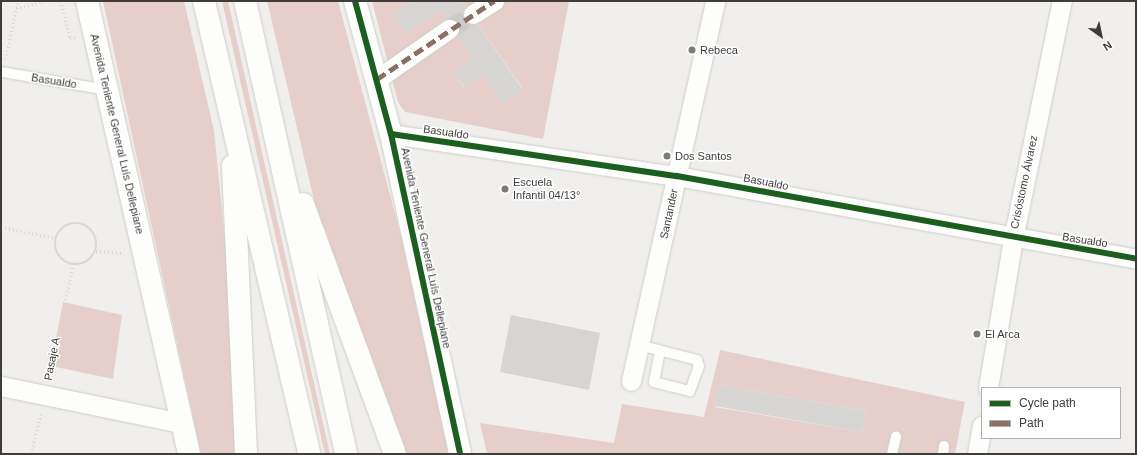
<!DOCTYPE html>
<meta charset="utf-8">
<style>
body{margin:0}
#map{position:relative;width:1137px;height:455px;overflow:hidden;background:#f1efed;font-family:Arial,sans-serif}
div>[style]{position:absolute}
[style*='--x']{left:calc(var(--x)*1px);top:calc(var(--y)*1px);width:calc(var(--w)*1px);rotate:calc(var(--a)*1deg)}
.green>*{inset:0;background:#e6cfca}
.building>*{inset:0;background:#d6d5d3}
.street-tunnel>*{height:19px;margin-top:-9.5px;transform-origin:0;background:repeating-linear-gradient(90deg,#cdcbc9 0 19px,transparent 0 29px)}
.path>*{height:2.5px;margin-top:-1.25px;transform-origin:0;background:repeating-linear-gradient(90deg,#d8d7d7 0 1px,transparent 0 4px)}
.path>.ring{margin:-1.25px;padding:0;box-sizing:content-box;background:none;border:2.5px solid #d8d7d7;border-radius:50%}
.roads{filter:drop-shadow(0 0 1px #cecdcb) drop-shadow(0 0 1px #cecdcb)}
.lane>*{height:10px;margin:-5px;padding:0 5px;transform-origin:5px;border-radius:5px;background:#fdfdfc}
.street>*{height:19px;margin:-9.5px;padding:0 9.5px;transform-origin:9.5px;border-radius:9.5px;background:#fdfdfc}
.secondary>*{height:22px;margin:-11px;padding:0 11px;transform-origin:11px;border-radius:11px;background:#fdfdfc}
.highway>*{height:22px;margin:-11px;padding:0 11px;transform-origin:11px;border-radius:11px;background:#fdfdfc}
.quiet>*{height:5px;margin-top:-2.5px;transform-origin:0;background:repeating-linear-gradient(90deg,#8d6e63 0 10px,transparent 0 15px)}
.cycleway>*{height:6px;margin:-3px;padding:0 3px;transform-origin:3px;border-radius:3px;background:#1b5e20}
.dots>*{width:11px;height:11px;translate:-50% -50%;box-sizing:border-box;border:2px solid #fff;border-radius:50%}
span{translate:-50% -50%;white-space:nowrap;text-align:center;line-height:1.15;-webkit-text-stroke:3px #fff;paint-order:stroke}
.poi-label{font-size:11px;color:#3e3d3b}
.left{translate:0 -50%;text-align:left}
.street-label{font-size:11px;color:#3e3d3b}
.frame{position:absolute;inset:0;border:2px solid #3e3d3b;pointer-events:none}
.legend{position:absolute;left:981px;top:387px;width:140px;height:52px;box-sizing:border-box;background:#fff;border:1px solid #b2b1b1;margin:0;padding:5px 7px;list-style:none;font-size:12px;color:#3e3d3b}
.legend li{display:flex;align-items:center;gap:8px;height:20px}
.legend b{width:20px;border:1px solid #b2b1b1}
.north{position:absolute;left:1081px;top:16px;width:40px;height:40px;-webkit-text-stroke:3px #fff;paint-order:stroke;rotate:147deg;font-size:11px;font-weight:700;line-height:16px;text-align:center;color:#3e3d3b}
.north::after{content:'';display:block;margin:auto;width:14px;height:18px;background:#3e3d3b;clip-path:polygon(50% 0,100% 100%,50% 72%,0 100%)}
</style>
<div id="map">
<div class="green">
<i style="clip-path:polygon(103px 1px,184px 1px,214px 131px,232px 310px,238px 454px,201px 454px)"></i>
<i style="clip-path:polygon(222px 1px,228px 1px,330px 454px,325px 454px)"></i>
<i style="clip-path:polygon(267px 1px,338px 1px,401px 236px,449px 454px,404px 454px,324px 242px)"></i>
<i style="clip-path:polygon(372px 1px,413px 1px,394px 14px,407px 33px,440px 10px,473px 58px,454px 72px,463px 87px,483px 74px,503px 103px,523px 89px,462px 1px,569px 1px,543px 139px,405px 112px,398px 102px)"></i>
<i style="clip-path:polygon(63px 302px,122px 315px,113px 379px,51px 366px)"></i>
<i style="clip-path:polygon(evenodd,720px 350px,965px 402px,955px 454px,487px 454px,480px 423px,614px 443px,622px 404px,704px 417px,720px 350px,719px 385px,866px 411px,862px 432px,715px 407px,719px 385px)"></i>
</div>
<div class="building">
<i style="clip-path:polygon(413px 1px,462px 1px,523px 90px,503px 103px,483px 74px,464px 87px,453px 72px,473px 58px,440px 10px,407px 33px,393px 14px)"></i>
<i style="clip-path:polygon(511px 315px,600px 333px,589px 390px,500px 372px)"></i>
<i style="clip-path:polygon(719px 385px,866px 411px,862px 432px,715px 406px)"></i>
</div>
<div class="street-tunnel">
<i style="--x:449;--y:29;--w:28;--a:-32"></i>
</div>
<div class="path">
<i style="--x:61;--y:1;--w:38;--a:76"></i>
<i style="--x:70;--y:38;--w:5;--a:-11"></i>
<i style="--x:16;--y:8;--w:31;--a:-13"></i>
<i style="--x:5;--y:59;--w:59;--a:-77.4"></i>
<i class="ring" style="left:55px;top:223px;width:39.5px;height:39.5px"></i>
<i style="--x:1;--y:227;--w:56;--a:11.3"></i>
<i style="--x:96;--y:251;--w:28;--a:4"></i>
<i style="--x:48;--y:378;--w:116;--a:-77.5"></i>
<i style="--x:31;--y:454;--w:43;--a:-76.6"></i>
</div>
<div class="roads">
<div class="lane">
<i style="--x:2;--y:72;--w:107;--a:9.7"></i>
<i style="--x:639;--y:345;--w:60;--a:14.5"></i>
<i style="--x:697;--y:360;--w:6;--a:72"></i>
<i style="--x:699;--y:366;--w:27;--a:110"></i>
<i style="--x:690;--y:391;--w:37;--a:-166"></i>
<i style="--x:654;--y:382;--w:32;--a:-79"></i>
<i style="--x:892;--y:454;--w:18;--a:-77"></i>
<i style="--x:943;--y:454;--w:8;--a:-83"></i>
</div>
<div class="street">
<i style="--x:473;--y:14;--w:25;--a:-32"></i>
<i style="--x:377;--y:79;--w:88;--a:-34.8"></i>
<i style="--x:391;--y:134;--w:289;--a:8.4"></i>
<i style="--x:677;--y:176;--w:466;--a:10.2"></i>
<i style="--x:631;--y:381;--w:389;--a:-77.5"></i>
<i style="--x:1;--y:386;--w:185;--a:11.6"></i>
<i style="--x:988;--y:388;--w:151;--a:-80.5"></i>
<i style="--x:1013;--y:239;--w:243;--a:-78.4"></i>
<i style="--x:977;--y:454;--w:29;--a:-80"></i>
</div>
<div class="secondary">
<i style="--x:87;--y:1;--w:464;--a:77.3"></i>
<i style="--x:355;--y:1;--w:138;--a:74.9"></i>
<i style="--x:391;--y:134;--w:327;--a:77.8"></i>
</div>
<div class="highway">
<i style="--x:204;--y:1;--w:465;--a:76.9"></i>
<i style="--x:245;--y:1;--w:464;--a:77.4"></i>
<i style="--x:233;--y:166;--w:288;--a:87.4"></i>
<i style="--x:303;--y:204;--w:266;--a:69.8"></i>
</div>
</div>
<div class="quiet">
<i style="--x:377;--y:79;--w:141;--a:-33.7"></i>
</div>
<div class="cycleway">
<i style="--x:355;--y:1;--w:138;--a:74.9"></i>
<i style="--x:391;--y:134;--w:327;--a:77.8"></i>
<i style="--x:391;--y:134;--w:289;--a:8.4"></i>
<i style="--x:677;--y:176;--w:466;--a:10.2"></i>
</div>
<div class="dots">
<i style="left:692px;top:50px;background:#7d7b79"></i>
<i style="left:667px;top:156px;background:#7d7b79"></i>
<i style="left:505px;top:189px;background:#7d7b79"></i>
<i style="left:977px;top:334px;background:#7d7b79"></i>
</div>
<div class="poi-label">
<span class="left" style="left:700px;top:50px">Rebeca</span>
<span class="left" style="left:675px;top:156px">Dos Santos</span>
<span class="left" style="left:513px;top:189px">Escuela<br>Infantil 04/13°</span>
<span class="left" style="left:985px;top:334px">El Arca</span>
</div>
<div class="street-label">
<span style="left:54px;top:81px;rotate:9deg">Basualdo</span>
<span style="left:446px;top:132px;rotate:8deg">Basualdo</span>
<span style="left:117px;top:134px;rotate:77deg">Avenida Teniente General Luís Dellepiane</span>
<span style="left:766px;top:182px;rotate:11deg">Basualdo</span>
<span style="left:1024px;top:182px;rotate:-78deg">Crisóstomo Álvarez</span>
<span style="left:669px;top:214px;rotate:-78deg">Santander</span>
<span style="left:1085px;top:240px;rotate:9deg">Basualdo</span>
<span style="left:426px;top:248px;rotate:78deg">Avenida Teniente General Luís Dellepiane</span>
<span style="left:52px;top:359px;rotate:-79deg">Pasaje A</span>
</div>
<div class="frame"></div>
<ul class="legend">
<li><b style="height:5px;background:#1b5e20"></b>Cycle path</li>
<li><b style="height:5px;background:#8d6e63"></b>Path</li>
</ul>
<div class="north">N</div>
</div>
